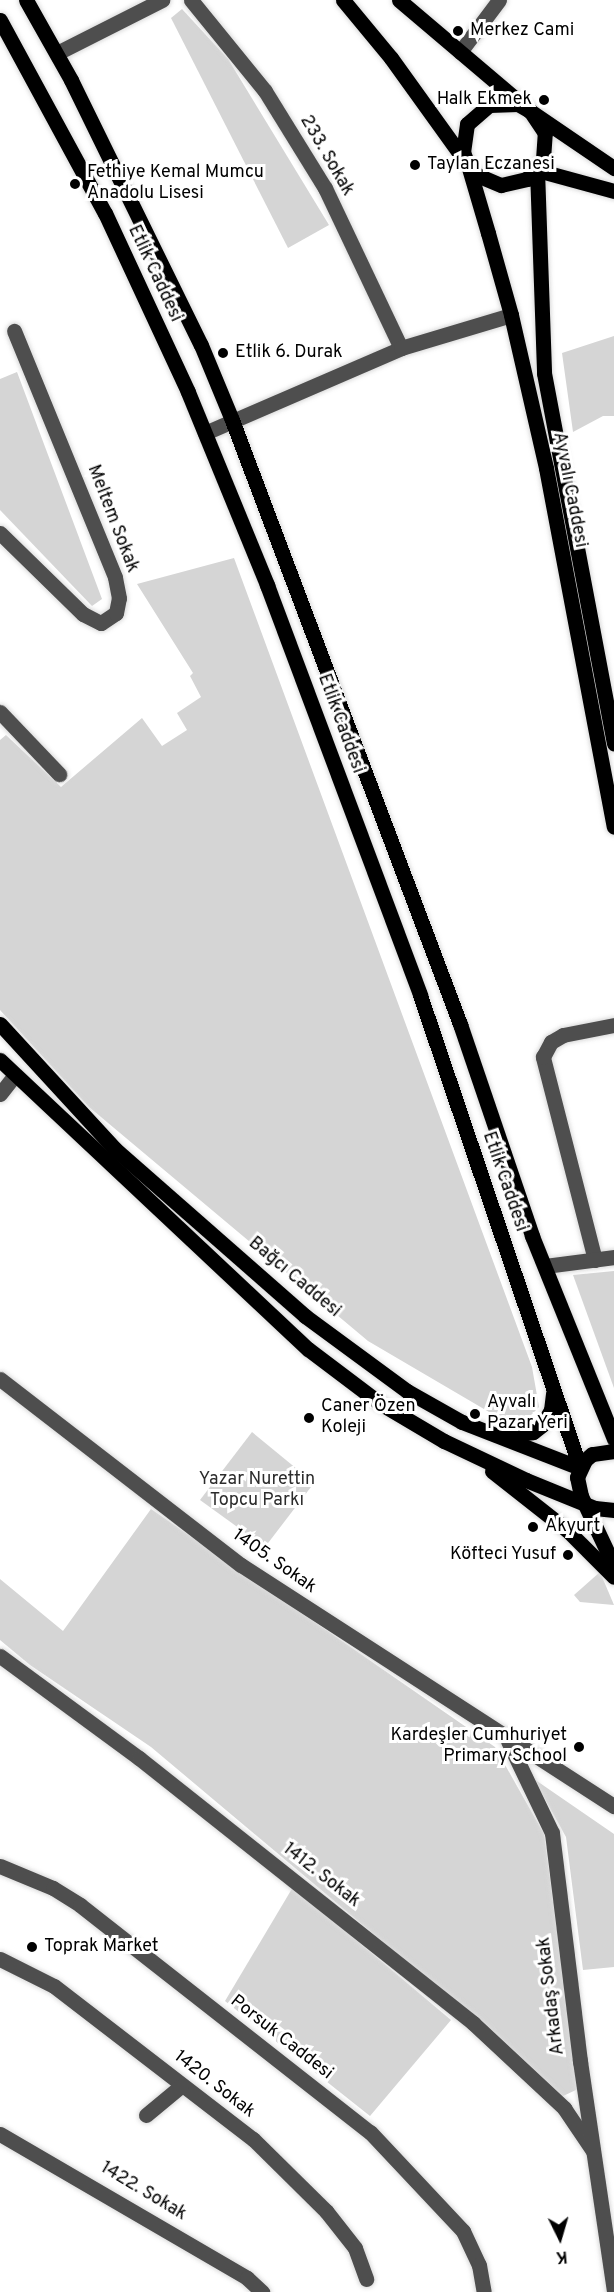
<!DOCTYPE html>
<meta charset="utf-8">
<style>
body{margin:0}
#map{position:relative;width:614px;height:2292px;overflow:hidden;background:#fff;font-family:Overpass,sans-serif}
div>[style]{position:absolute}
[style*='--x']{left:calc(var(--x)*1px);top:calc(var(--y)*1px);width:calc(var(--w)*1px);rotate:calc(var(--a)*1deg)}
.green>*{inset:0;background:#d5d5d5}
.roads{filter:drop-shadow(0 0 2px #dbdbdb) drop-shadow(0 0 2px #dbdbdb)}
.minor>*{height:15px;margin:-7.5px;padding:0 7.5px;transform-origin:7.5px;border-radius:7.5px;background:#4e4e4e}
.major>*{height:15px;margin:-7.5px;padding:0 7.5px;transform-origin:7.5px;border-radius:7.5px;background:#000}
.dots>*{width:16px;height:16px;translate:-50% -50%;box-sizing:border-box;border:3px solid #fff;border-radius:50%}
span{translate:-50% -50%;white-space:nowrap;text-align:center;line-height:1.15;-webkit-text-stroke:6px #fff;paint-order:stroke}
.poi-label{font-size:18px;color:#000}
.left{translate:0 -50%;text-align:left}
.right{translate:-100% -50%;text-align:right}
.street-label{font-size:18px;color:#000}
.park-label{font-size:18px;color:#2c2c2c}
.north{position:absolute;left:530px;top:2208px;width:60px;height:60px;-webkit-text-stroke:4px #fff;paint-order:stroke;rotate:175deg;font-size:16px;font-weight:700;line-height:24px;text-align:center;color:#000}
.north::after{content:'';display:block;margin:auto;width:21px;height:27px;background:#000;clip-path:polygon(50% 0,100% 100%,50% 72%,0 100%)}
</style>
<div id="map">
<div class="green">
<i style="clip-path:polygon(182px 9px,228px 59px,329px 225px,288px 248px,171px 18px)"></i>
<i style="clip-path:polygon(614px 336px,614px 416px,603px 416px,573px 432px,562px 353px)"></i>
<i style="clip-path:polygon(17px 372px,102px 599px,92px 606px,0 510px,0 379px)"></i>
<i style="clip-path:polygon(234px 558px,532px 1367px,539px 1407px,525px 1421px,501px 1419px,368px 1341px,89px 1107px,0 1010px,0 740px,6px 735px,61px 787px,142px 718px,162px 746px,187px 730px,177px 713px,201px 697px,190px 676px,193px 673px,137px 584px)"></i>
<i style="clip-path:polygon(614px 1271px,614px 1388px,573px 1275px)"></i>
<i style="clip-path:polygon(252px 1432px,314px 1483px,265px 1547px,200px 1500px)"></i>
<i style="clip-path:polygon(151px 1509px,495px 1747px,544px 1834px,578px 2089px,561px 2097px,458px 2005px,151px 1747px,30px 1665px,0 1640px,0 1579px,63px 1631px)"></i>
<i style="clip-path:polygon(600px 1572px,614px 1605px,580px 1602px,574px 1595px)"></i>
<i style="clip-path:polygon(534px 1779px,614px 1834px,614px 1967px,583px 1970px,566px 1837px)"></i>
<i style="clip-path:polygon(293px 1887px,451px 2020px,370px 2116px,225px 2001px)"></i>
</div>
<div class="roads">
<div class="minor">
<i style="--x:191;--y:0;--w:117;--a:50.9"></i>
<i style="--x:265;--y:91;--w:114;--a:58.3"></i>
<i style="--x:325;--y:188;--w:177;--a:64.6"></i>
<i style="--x:460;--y:52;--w:65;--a:-53.1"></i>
<i style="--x:57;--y:53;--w:118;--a:-26.8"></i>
<i style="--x:205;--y:433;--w:214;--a:-23.4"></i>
<i style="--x:401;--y:348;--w:115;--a:-16.7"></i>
<i style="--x:0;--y:533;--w:116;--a:44.3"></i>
<i style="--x:83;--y:614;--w:20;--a:27"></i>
<i style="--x:101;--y:623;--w:18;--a:-34"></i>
<i style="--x:116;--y:613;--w:15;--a:-79"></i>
<i style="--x:119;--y:598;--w:21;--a:-101"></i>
<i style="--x:115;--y:577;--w:266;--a:-112.3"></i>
<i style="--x:0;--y:712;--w:86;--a:46.4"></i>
<i style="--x:0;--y:1094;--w:23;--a:-52"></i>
<i style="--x:595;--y:1260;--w:210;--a:-104.4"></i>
<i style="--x:543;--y:1057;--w:17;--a:-62"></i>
<i style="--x:551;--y:1042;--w:14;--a:-30"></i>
<i style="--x:563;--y:1035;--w:52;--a:-11.1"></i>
<i style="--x:545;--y:1266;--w:70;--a:-7.4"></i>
<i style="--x:0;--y:1379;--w:304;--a:37.7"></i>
<i style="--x:241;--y:1565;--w:444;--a:32.9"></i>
<i style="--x:0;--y:1656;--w:172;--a:36.3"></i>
<i style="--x:139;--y:1758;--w:426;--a:38.4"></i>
<i style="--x:473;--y:2023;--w:125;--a:43"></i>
<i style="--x:564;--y:2108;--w:52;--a:56"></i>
<i style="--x:508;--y:1741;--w:102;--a:64.4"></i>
<i style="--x:552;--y:1833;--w:230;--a:83"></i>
<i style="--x:580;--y:2061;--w:233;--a:81.6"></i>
<i style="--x:0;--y:1866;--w:57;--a:22.5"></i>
<i style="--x:53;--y:1888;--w:32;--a:32"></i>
<i style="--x:80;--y:1905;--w:368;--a:38.1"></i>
<i style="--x:370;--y:2132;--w:136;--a:46.8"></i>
<i style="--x:463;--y:2231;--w:38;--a:65"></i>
<i style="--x:479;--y:2265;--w:27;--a:80"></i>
<i style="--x:0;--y:1959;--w:60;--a:26.6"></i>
<i style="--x:54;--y:1986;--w:251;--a:37.6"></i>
<i style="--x:253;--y:2139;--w:103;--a:44.6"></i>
<i style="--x:326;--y:2211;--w:47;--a:51.9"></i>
<i style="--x:355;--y:2248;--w:33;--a:70"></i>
<i style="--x:146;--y:2115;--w:45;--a:-39.6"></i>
<i style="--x:0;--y:2134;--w:286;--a:30.2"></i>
<i style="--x:247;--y:2278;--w:21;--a:43"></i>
</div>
<div class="major">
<i style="--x:26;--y:0;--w:92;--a:60.6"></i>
<i style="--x:71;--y:80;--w:295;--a:63.9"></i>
<i style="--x:201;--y:345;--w:81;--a:67.5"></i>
<i style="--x:232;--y:420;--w:646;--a:69.32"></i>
<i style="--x:460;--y:1024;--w:224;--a:71.2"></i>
<i style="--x:532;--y:1236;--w:219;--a:68"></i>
<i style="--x:343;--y:0;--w:75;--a:50.4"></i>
<i style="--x:391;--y:58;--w:132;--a:54.3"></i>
<i style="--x:468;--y:165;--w:13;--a:48"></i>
<i style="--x:477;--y:175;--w:26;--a:23"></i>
<i style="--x:501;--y:185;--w:27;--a:-13"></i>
<i style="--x:527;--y:179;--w:26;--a:-51"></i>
<i style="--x:543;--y:159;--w:26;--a:-86"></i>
<i style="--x:545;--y:133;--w:27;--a:-124"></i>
<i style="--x:530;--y:111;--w:14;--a:-150"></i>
<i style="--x:518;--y:104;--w:29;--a:178"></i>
<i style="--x:489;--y:105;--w:29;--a:139"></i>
<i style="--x:467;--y:124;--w:28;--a:98"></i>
<i style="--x:463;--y:152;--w:14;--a:69"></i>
<i style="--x:468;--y:165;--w:71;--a:73.6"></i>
<i style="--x:488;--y:233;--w:85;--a:74.3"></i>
<i style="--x:511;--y:315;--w:157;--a:77.1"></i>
<i style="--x:546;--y:468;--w:365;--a:79.3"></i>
<i style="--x:399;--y:0;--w:172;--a:40.3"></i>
<i style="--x:530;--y:111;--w:102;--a:34.2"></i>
<i style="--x:0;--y:20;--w:220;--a:61.5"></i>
<i style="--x:105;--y:213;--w:197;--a:65.1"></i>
<i style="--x:188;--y:392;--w:209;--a:67.7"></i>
<i style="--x:267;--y:585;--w:438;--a:69.5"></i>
<i style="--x:420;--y:995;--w:499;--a:71.3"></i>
<i style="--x:537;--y:170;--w:203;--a:88"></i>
<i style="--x:544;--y:373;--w:377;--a:79.3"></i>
<i style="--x:537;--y:170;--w:80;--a:15.3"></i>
<i style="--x:0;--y:1024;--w:170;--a:47.4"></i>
<i style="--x:115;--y:1149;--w:253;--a:41.3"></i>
<i style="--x:305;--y:1316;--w:127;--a:36.3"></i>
<i style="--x:407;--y:1391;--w:63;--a:29.4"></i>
<i style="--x:462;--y:1422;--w:127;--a:21.3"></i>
<i style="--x:0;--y:1060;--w:422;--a:43.2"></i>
<i style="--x:308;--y:1349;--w:88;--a:37.1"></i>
<i style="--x:378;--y:1402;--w:77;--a:30.6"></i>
<i style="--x:444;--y:1441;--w:91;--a:25.4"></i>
<i style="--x:526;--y:1480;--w:74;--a:22.1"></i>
<i style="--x:595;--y:1508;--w:19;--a:6"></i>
<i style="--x:501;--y:1435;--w:32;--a:-5"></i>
<i style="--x:533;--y:1432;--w:11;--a:-38"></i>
<i style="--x:542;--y:1425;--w:17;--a:-59"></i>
<i style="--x:551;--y:1410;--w:17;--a:-83"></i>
<i style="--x:614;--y:1451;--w:22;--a:172"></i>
<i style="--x:592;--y:1454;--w:9;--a:139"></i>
<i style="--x:585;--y:1460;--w:19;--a:115"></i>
<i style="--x:577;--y:1477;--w:19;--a:78"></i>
<i style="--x:581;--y:1496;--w:77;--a:64.8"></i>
<i style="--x:492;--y:1471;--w:95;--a:38.2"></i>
<i style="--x:567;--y:1530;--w:66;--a:45"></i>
</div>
</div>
<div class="dots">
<i style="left:458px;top:31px;background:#000"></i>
<i style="left:544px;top:100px;background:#000"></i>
<i style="left:415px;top:165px;background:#000"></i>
<i style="left:75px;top:184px;background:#000"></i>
<i style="left:223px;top:353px;background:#000"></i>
<i style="left:475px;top:1414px;background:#000"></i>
<i style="left:309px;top:1418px;background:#000"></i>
<i style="left:533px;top:1527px;background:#000"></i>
<i style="left:568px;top:1555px;background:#000"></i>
<i style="left:579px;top:1747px;background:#000"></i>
<i style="left:32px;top:1947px;background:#000"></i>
</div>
<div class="poi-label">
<span class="left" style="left:470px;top:31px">Merkez Cami</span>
<span class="right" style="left:532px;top:100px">Halk Ekmek</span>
<span class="left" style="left:427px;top:165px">Taylan Eczanesi</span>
<span class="left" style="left:87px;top:184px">Fethiye Kemal Mumcu<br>Anadolu Lisesi</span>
<span class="left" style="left:235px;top:353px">Etlik 6. Durak</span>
<span class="left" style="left:487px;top:1414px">Ayvalı<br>Pazar Yeri</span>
<span class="left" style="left:321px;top:1418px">Caner Özen<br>Koleji</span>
<span class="left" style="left:545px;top:1527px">Akyurt</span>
<span class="right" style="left:556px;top:1555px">Köfteci Yusuf</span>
<span class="right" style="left:567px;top:1747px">Kardeşler Cumhuriyet<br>Primary School</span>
<span class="left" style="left:44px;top:1947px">Toprak Market</span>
</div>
<div class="street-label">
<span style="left:326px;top:156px;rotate:60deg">233. Sokak</span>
<span style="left:154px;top:274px;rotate:65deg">Etlik Caddesi</span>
<span style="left:569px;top:490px;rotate:79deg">Ayvalı Caddesi</span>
<span style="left:112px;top:519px;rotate:69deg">Meltem Sokak</span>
<span style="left:340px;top:724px;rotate:70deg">Etlik Caddesi</span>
<span style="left:504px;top:1182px;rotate:71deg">Etlik Caddesi</span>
<span style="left:294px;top:1278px;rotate:40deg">Bağcı Caddesi</span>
<span style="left:274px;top:1562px;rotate:35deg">1405. Sokak</span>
<span style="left:321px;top:1876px;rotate:38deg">1412. Sokak</span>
<span style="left:552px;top:1996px;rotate:-97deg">Arkadaş Sokak</span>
<span style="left:281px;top:2038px;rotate:38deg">Porsuk Caddesi</span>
<span style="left:214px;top:2085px;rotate:38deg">1420. Sokak</span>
<span style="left:143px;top:2192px;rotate:31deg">1422. Sokak</span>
</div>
<div class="park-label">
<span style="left:257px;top:1491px">Yazar Nurettin<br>Topcu Parkı</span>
</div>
<div class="north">K</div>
</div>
